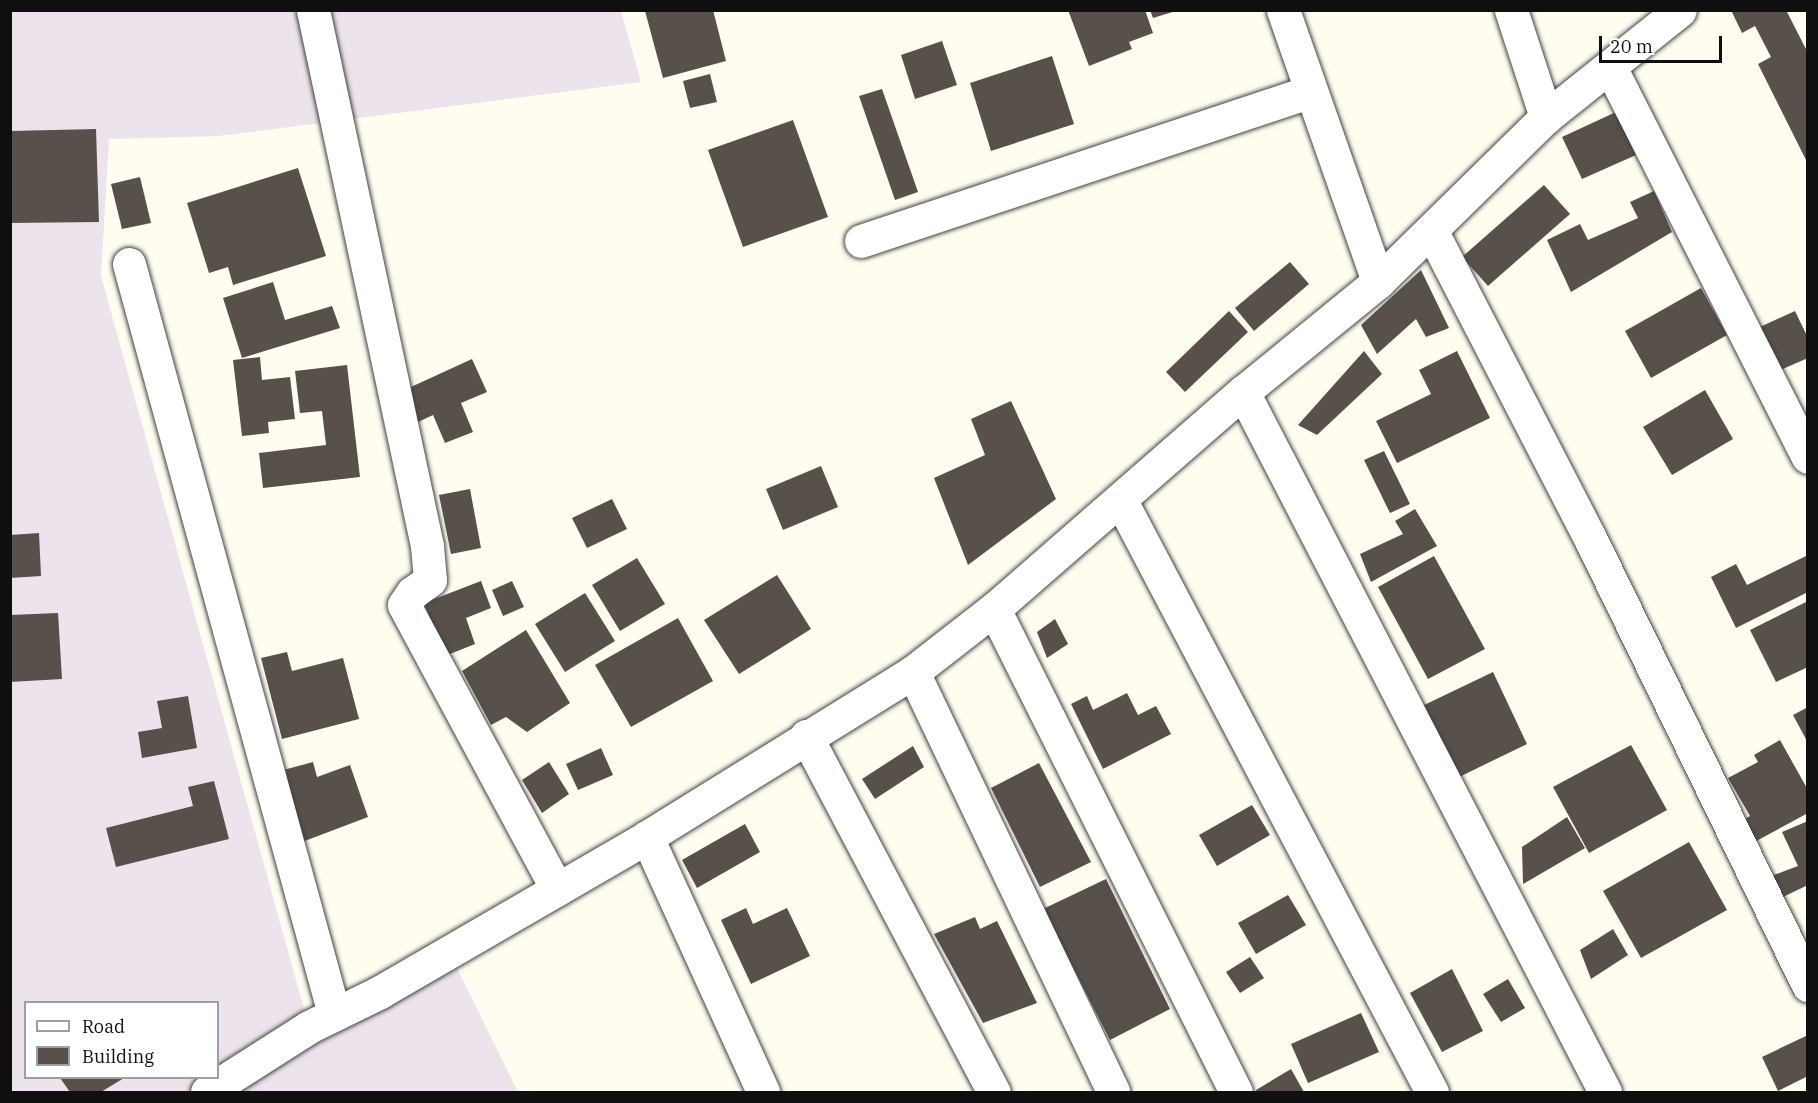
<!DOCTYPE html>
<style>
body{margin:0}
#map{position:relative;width:1818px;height:1103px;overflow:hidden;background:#fffdf0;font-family:"IBM Plex Serif",serif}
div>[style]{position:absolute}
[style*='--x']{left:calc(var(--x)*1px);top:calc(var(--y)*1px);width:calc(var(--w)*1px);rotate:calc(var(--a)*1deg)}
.industrial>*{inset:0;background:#ede3ed}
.building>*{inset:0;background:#58504b}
.roads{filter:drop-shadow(0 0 2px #424242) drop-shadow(0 0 2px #424242)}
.minor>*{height:33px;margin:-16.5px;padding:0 16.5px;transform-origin:16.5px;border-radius:16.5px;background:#fff}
.tertiary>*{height:33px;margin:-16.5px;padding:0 16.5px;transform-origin:16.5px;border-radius:16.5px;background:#fff}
span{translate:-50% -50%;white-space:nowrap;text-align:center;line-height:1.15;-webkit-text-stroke:6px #fff;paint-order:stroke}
.frame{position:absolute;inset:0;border:12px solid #0f0f0f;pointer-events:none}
.legend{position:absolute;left:24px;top:1001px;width:195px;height:78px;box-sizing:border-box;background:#fff;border:2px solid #9f9f9f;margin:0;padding:8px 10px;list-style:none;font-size:18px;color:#0f0f0f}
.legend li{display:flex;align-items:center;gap:12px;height:30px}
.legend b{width:30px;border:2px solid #9f9f9f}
.scale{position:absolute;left:1599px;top:36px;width:123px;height:27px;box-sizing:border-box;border:3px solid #0f0f0f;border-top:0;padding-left:8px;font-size:18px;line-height:21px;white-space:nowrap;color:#0f0f0f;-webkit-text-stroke:4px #fff;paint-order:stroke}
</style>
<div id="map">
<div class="industrial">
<i style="clip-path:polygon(evenodd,10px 11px,621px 11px,641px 82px,219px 136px,109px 139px,101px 276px,309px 1027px,449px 952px,518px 1092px,11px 1092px,10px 11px,26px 1002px,218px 1002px,218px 1078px,26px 1078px,26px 1002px)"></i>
</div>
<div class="building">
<i style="clip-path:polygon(713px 10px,726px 61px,663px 78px,645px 11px)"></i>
<i style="clip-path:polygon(1068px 10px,1145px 10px,1153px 33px,1129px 42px,1132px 49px,1089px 66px)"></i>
<i style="clip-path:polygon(1150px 10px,1176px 10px,1176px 11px,1153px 18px)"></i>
<i style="clip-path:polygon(1731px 10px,1786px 10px,1808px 53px,1808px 164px,1758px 64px,1771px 57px,1755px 26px,1742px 33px)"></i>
<i style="clip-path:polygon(942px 41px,957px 85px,915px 99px,901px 55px)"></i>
<i style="clip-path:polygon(1052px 56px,1074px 124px,991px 151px,970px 83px)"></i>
<i style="clip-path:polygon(710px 74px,717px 102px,690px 108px,683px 81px)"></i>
<i style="clip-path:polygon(882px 89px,918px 192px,895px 200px,859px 96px)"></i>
<i style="clip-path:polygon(1616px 112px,1636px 155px,1582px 179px,1562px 137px)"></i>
<i style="clip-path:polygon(793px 120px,828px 217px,743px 247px,708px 150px)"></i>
<i style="clip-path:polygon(96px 129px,99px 222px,10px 223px,10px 131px)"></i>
<i style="clip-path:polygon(298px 168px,326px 256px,233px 285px,228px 267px,209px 273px,187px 203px)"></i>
<i style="clip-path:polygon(140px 177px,151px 223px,122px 229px,111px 184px)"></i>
<i style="clip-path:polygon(1544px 185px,1570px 214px,1488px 286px,1462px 257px)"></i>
<i style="clip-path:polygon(1654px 191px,1672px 232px,1571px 292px,1547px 240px,1580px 224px,1588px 240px,1638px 218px,1630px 202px)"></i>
<i style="clip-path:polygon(1290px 262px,1309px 284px,1254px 331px,1235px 308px)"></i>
<i style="clip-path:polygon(1421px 270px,1449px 328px,1426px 337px,1416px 319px,1377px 354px,1361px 325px)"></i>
<i style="clip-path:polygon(273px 282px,285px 320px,332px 306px,340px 328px,242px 358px,223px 298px)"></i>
<i style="clip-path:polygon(1701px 288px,1727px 335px,1651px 378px,1625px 331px)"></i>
<i style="clip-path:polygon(1229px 311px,1248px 332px,1185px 392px,1166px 372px)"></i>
<i style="clip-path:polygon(1795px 311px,1808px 338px,1808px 358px,1769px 375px,1749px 332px)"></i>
<i style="clip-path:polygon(1364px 351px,1382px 374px,1317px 435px,1298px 425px)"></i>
<i style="clip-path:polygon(1457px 351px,1490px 418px,1397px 463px,1376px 421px,1431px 394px,1419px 370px)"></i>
<i style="clip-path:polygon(260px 357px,262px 380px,290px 377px,295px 419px,268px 422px,269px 433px,242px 436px,233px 360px)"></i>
<i style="clip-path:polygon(472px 359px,487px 392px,461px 403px,473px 432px,445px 443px,433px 415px,416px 423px,400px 392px)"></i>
<i style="clip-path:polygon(347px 365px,360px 477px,263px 488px,259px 453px,326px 445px,322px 411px,300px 413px,295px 371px)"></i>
<i style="clip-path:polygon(1705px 390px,1733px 439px,1672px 475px,1643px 427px)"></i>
<i style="clip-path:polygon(1011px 401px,1056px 499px,968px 565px,934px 478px,985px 455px,971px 419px)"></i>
<i style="clip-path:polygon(1384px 451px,1410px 504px,1390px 513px,1364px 460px)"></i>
<i style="clip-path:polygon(821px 466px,838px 507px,783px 530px,766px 489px)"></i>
<i style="clip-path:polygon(470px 489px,481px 548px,451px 554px,439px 495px)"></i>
<i style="clip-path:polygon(612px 499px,627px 529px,587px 548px,572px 518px)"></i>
<i style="clip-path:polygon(1415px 509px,1437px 546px,1371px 582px,1360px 554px,1403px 534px,1395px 521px)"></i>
<i style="clip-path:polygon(39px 533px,41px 576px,10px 578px,10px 535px)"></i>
<i style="clip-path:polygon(1808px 555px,1808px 592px,1736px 628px,1711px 577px,1736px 564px,1747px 585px)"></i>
<i style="clip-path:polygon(1434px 556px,1485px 649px,1428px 679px,1378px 587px)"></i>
<i style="clip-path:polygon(637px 558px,665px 604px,620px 631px,592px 585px)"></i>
<i style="clip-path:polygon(777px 575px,811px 629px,739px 674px,704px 620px)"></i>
<i style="clip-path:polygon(481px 581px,491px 608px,466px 618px,475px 644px,445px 656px,424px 603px)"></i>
<i style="clip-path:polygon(512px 581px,524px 607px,503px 616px,492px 590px)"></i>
<i style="clip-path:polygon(585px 593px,615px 641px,565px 672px,535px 624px)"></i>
<i style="clip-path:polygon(1808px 601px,1808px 667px,1776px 682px,1750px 630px)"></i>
<i style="clip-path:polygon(58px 613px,62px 679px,10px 682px,10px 615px)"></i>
<i style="clip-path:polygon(678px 618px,713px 681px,631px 727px,595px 665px)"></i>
<i style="clip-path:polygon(1055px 619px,1068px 644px,1047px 658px,1037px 632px)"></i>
<i style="clip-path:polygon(526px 630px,570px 703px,527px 732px,506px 717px,491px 725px,462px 671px)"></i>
<i style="clip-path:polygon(287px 652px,292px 671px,343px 658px,359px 719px,282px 739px,261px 658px)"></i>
<i style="clip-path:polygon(1493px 672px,1527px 744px,1455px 779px,1420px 707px)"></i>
<i style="clip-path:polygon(1127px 693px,1138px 715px,1156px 706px,1171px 734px,1103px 769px,1071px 704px,1087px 696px,1093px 710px)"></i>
<i style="clip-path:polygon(188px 696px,197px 748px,142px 758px,138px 732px,162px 728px,157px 701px)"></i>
<i style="clip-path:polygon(1808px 707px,1808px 743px,1793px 715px)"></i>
<i style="clip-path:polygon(1780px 740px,1808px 790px,1808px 813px,1747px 846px,1735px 825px,1750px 816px,1728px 778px,1758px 762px,1754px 755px)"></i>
<i style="clip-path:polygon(1631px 745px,1667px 810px,1589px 853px,1553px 787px)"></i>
<i style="clip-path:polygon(913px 746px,924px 767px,875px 799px,862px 779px)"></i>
<i style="clip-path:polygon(601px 748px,613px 775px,578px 790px,566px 764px)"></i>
<i style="clip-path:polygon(313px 762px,317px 777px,350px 765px,368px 817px,302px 842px,276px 772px)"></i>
<i style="clip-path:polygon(549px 762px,569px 794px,542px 813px,522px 780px)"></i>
<i style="clip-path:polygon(1039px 763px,1091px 862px,1040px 887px,991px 788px)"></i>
<i style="clip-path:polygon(214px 781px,229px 839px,116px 867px,106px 828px,193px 806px,188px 787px)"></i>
<i style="clip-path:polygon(1252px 805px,1270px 835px,1217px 866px,1199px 835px)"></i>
<i style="clip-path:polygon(1567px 817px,1585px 848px,1523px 884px,1522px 847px)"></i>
<i style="clip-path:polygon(1808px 821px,1808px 885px,1783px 897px,1771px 876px,1798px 866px,1782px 832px)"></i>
<i style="clip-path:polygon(745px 824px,760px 852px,697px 888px,682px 860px)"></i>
<i style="clip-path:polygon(1689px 842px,1727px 910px,1641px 958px,1603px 891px)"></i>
<i style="clip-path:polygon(1106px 879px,1170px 1009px,1110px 1040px,1043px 909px)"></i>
<i style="clip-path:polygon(1288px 895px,1306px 925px,1256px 954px,1238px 923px)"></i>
<i style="clip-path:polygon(746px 908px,753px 924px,787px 908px,810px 956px,751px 984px,721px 920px)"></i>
<i style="clip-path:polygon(975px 917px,980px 929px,997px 921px,1037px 1003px,983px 1023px,934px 934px)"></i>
<i style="clip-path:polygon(1613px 929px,1628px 955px,1591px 979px,1580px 950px)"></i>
<i style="clip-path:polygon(1250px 957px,1264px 978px,1240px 993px,1226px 972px)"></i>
<i style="clip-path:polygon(1452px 969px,1483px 1031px,1442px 1052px,1410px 993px)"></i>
<i style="clip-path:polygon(1508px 979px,1525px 1008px,1501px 1022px,1483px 994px)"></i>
<i style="clip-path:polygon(1361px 1013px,1379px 1052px,1308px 1083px,1291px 1044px)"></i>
<i style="clip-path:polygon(1808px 1035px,1808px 1076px,1778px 1091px,1762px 1057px)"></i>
<i style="clip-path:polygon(1291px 1069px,1304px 1092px,1257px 1092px,1256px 1090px)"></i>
<i style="clip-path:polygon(60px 1078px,124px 1078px,101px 1092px,70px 1092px)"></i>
</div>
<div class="roads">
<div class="minor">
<i style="--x:313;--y:10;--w:548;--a:77.99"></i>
<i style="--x:427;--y:546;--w:34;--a:85"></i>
<i style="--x:430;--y:580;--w:22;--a:144"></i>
<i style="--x:412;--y:593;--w:14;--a:124"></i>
<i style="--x:404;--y:605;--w:323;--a:61.7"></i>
<i style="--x:1283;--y:10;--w:288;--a:70.7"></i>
<i style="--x:1511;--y:10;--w:113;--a:71.9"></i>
<i style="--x:1610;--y:67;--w:437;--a:63.1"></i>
<i style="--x:1432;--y:232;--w:342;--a:62.7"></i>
<i style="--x:1589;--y:536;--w:500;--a:64"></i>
<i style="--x:861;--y:241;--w:474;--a:-18.4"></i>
<i style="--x:129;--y:264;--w:778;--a:74.71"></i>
<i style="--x:1243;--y:392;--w:788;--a:62.65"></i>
<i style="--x:1121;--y:501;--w:668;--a:62.25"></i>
<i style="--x:994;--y:609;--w:540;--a:63.39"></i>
<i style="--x:913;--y:672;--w:465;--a:64.5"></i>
<i style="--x:806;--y:736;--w:403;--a:62.2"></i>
<i style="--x:647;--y:837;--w:280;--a:65.5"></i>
</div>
<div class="tertiary">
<i style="--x:207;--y:1092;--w:121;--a:-32.5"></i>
<i style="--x:309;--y:1027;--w:79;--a:-26.2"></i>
<i style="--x:380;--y:992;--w:309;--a:-30.1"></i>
<i style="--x:647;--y:837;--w:313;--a:-31.8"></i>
<i style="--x:913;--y:672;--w:103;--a:-37.9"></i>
<i style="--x:994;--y:609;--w:330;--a:-41.1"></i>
<i style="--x:1243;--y:392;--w:174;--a:-39.2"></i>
<i style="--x:1378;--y:282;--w:235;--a:-44.5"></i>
<i style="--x:1546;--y:117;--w:171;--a:-38.6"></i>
</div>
</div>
<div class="frame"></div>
<ul class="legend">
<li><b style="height:8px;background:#fff"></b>Road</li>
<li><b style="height:16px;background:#58504b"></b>Building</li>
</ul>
<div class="scale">20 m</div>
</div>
